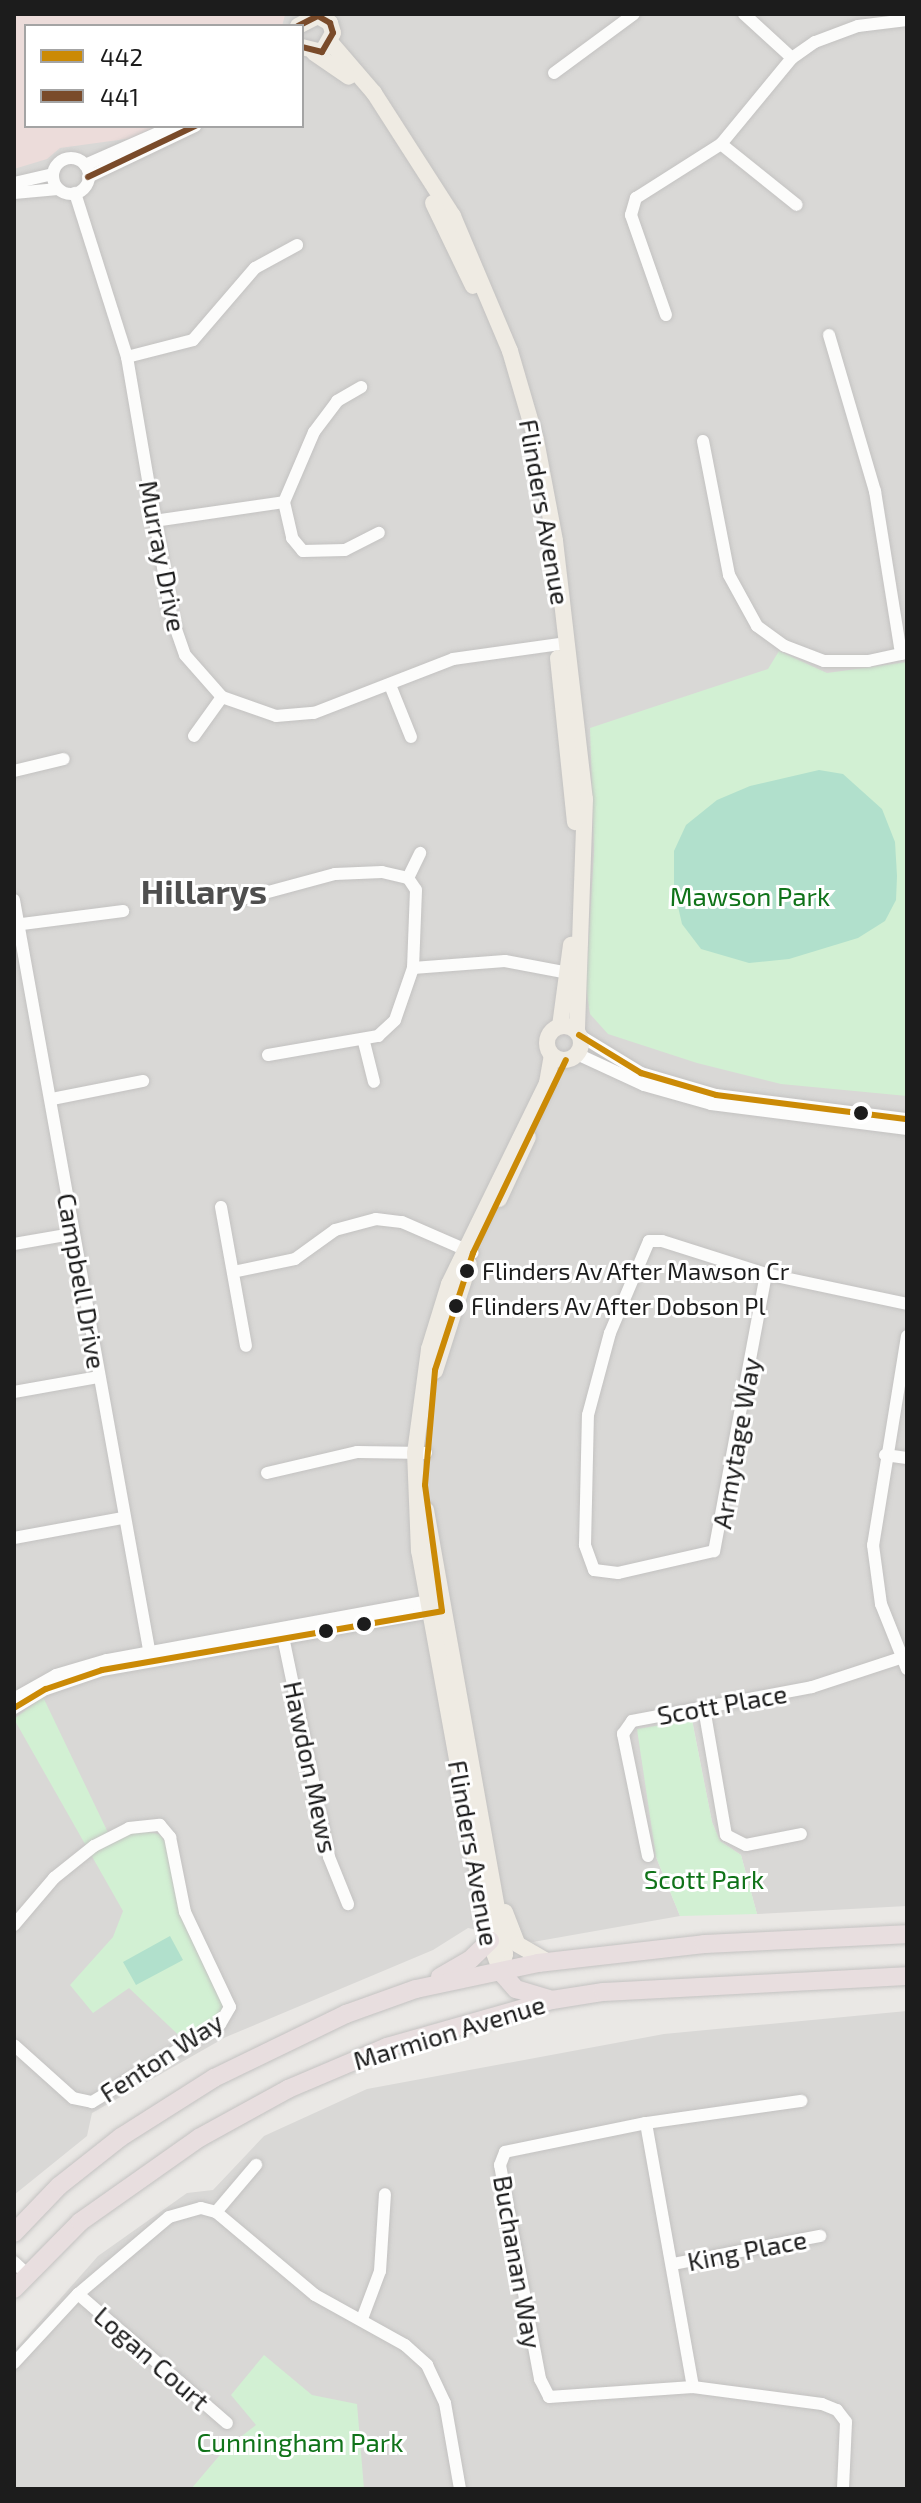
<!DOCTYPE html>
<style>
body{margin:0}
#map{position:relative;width:921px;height:2503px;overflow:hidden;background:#eae8e5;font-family:"Exo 2",sans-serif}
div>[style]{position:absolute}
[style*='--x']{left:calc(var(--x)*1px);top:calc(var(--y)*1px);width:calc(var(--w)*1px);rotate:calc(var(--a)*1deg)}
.residential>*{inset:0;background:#d9d8d6}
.commercial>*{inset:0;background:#ecdcda}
.religious>*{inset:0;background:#d8d8d6}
.park>*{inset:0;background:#d2f0d3}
.pitch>*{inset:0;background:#b1e0cc}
.roads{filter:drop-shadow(0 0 2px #c3c2c1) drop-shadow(0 0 2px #c3c2c1)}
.minor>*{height:12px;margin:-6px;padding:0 6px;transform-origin:6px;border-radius:6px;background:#fcfcfb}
.minor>.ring{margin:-6px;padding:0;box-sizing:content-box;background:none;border:12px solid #fcfcfb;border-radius:50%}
.major>*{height:16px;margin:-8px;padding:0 8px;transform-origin:8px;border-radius:8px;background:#efebe3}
.major>.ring{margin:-8px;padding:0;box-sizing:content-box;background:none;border:16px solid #efebe3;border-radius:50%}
.highway>*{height:18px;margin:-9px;padding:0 9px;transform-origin:9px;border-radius:9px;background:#e8dedf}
.bus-1>*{height:6px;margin:-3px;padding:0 3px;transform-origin:3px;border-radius:3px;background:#cb8a06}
.bus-2>*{height:6px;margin:-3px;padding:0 3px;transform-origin:3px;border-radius:3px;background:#7a4b2a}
.dots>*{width:22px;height:22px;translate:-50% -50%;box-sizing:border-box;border:4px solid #fff;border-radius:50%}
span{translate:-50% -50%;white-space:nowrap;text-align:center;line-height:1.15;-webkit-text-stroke:6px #fff;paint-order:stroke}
.bus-label{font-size:24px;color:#1c1c1c}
.left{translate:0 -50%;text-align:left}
.street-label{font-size:26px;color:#1c1c1c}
.park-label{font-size:26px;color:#107319}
.district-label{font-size:34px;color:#4f4f4f;font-weight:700}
.frame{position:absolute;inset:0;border:16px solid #1c1c1c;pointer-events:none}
.legend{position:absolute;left:24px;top:24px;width:280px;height:104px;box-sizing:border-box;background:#fff;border:2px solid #a4a4a4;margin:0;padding:10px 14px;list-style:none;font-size:24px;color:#1c1c1c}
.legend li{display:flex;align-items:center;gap:16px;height:40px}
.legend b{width:40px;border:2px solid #a4a4a4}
</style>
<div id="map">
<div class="residential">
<i style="clip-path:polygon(evenodd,14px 14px,907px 14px,907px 1906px,757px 1914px,741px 1855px,720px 1841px,712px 1822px,692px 1720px,656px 1857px,680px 1916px,533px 1942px,468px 1928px,433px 1950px,226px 2037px,92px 2113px,87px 2136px,14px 2195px,14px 14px,26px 26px,302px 26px,302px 126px,26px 126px,26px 26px)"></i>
<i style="clip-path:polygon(907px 2011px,907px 2489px,14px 2489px,14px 2351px,98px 2256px,187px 2193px,213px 2190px,264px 2136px,367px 2089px,664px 2034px)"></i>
</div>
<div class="commercial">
<i style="clip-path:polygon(14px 14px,284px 14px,285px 15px,282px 26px,26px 26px,26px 126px,156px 126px,133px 138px,60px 148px,47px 159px,14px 169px)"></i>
</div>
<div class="religious">
<i style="clip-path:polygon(746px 1086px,807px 1095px,805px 1105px,744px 1096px)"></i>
</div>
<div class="park">
<i style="clip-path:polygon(779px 651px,827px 673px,907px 662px,907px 1096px,781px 1084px,697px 1063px,608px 1034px,590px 1014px,586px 987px,594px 851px,590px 728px,768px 669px)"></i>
<i style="clip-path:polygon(43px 1697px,113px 1843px,135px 1830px,159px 1834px,173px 1851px,180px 1915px,230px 2013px,188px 2044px,129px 1988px,93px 2013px,70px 1985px,113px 1937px,123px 1911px,14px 1719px)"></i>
<i style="clip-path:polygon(692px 1720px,712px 1822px,720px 1841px,741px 1855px,757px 1914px,680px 1916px,656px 1857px,637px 1729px)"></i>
<i style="clip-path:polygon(264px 2355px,312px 2395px,357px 2404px,364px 2489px,191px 2489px,225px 2449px,256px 2425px,231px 2395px)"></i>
</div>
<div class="pitch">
<i style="clip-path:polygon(819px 770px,843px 774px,882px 809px,895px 842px,897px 876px,896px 900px,885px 921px,858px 938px,789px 959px,749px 963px,701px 949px,682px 924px,674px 889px,674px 851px,686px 825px,717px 800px,750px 786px)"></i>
<i style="clip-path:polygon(170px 1936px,183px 1960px,136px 1985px,123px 1962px)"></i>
</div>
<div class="roads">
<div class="minor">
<i style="--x:744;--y:14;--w:65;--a:42.5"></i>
<i style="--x:554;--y:73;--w:99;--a:-36.4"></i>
<i style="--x:721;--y:144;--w:97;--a:38.8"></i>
<i class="ring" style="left:53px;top:158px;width:24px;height:24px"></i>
<i style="--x:85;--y:165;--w:97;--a:-23.7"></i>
<i style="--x:88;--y:177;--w:119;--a:-25.5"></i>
<i style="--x:14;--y:183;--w:40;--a:-13"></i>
<i style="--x:14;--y:193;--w:44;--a:-5.2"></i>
<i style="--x:75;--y:193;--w:172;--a:72.4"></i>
<i style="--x:127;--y:357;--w:262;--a:80.3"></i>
<i style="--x:171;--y:615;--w:42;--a:70.7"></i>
<i style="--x:185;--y:655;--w:56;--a:48.6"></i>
<i style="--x:222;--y:697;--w:57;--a:19.4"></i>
<i style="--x:276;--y:716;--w:38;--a:-5"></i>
<i style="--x:314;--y:713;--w:149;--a:-21.2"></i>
<i style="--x:453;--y:659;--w:115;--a:-8"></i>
<i style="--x:666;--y:315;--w:106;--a:-109.3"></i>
<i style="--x:631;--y:215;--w:18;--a:-74"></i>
<i style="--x:636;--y:198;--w:101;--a:-32.4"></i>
<i style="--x:721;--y:144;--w:112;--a:-50.5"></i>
<i style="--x:792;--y:58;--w:28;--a:-35"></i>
<i style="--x:815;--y:42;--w:46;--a:-20.4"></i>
<i style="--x:858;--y:26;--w:49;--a:-7"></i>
<i style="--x:829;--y:335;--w:163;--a:73.6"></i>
<i style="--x:875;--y:491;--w:165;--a:80.9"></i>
<i style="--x:127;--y:357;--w:68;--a:-14.4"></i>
<i style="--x:193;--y:340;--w:95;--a:-49.3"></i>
<i style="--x:255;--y:268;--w:48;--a:-28.7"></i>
<i style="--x:703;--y:441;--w:136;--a:79"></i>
<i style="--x:729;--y:575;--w:58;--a:61.2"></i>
<i style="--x:757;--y:626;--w:34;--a:36"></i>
<i style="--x:785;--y:646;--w:42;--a:21"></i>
<i style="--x:824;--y:661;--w:44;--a:0"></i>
<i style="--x:868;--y:661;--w:40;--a:-12"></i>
<i style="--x:284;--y:502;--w:37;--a:77"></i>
<i style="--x:292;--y:538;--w:17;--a:50"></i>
<i style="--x:303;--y:551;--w:42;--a:-1.4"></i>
<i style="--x:345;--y:550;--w:38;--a:-27"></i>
<i style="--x:154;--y:521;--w:131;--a:-8.3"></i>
<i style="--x:284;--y:502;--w:76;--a:-66.8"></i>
<i style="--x:314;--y:432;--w:39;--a:-53"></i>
<i style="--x:337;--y:401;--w:28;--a:-30"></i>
<i style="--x:390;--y:685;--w:56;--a:68"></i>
<i style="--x:194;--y:736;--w:48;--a:-54.3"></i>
<i style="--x:14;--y:771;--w:51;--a:-13.5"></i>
<i style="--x:408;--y:878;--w:28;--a:-64"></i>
<i style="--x:246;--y:898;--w:92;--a:-15.1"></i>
<i style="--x:335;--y:874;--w:47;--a:-2.4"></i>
<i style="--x:382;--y:872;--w:27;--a:13"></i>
<i style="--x:408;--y:878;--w:14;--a:56"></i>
<i style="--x:416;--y:890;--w:78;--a:92.2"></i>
<i style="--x:14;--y:900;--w:773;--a:79.79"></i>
<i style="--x:22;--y:924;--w:102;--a:-7.3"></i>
<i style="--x:579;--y:1035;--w:73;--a:31.5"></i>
<i style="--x:641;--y:1073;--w:78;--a:16.3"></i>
<i style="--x:716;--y:1095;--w:193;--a:7.2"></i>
<i style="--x:364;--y:1042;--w:41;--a:76"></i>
<i style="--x:577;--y:1054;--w:74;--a:24.8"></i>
<i style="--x:644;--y:1085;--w:70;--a:15.8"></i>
<i style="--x:711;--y:1104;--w:198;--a:7.3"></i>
<i style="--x:268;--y:1055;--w:112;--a:-9.8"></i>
<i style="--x:378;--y:1036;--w:23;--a:-43"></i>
<i style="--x:395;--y:1020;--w:55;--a:-70.9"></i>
<i style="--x:413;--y:968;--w:92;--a:-4.4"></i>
<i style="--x:505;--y:961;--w:70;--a:10.7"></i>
<i style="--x:52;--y:1099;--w:93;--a:-11.2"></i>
<i style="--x:221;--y:1207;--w:141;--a:79.8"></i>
<i style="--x:14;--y:1244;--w:59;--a:-9.8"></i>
<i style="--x:233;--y:1272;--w:63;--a:-11.8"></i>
<i style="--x:295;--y:1259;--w:49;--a:-35.9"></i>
<i style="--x:335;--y:1230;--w:42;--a:-15"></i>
<i style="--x:376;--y:1219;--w:26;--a:7"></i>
<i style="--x:402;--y:1222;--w:77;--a:23.6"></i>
<i style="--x:766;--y:1274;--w:282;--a:100.6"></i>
<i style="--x:714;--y:1551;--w:98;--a:167.1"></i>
<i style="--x:618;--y:1573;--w:24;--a:-173"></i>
<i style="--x:594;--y:1570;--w:27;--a:-110"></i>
<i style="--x:585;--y:1545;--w:130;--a:-88.7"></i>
<i style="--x:588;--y:1415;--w:85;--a:-75"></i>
<i style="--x:610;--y:1333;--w:100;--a:-67"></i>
<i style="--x:649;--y:1241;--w:13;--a:0"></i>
<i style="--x:662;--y:1241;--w:109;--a:17.6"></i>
<i style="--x:766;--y:1274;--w:144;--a:12"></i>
<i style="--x:907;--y:1336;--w:212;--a:99.2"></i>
<i style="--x:873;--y:1545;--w:60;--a:82.3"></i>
<i style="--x:881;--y:1604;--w:70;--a:68.2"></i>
<i style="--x:14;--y:1392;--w:85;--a:-10.1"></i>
<i style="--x:885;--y:1455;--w:22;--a:8"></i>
<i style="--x:267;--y:1473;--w:92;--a:-13.1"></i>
<i style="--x:357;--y:1452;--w:69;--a:0.8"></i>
<i style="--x:14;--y:1538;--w:111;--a:-10.4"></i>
<i style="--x:282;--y:1632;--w:230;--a:78.2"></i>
<i style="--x:329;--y:1857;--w:51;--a:68"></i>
<i style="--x:17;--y:1697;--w:45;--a:-29.4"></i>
<i style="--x:56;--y:1675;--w:53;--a:-16.4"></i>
<i style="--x:107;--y:1660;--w:331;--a:-10.4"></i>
<i style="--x:14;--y:1708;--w:37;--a:-31"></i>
<i style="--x:46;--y:1689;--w:59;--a:-18.7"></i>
<i style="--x:102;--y:1670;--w:341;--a:-10"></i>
<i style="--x:704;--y:1708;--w:129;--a:80.2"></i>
<i style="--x:726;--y:1835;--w:22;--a:27"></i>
<i style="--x:746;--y:1845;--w:56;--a:-11.3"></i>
<i style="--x:648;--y:1856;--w:125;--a:-101.6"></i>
<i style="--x:623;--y:1734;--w:16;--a:-55"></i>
<i style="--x:632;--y:1721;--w:183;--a:-10.7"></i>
<i style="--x:812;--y:1687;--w:93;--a:-18.2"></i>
<i style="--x:14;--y:1925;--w:62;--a:-49.6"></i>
<i style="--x:54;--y:1878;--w:51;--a:-38.7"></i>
<i style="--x:94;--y:1846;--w:39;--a:-27"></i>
<i style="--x:129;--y:1828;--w:31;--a:-6"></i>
<i style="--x:160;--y:1825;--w:16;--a:50"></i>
<i style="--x:170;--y:1837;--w:76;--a:78.7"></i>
<i style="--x:185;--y:1912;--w:105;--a:64.7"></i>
<i style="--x:230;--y:2007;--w:20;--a:120"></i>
<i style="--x:220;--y:2024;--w:150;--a:148.6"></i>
<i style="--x:92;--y:2102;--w:19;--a:-168"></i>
<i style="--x:73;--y:2098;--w:79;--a:-138.1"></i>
<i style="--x:646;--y:2123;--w:157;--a:-8.1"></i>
<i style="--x:216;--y:2212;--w:62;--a:-49.6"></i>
<i style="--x:14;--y:2262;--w:19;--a:43"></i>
<i style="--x:673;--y:2264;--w:150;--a:-10.8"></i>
<i style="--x:78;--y:2294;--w:197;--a:40.9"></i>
<i style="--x:362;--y:2319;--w:51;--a:-69.4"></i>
<i style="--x:380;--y:2271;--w:77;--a:-86.3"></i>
<i style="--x:14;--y:2363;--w:94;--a:-47.2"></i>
<i style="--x:78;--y:2294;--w:119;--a:-40.2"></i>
<i style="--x:169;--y:2217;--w:33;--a:-16"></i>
<i style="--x:201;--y:2208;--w:16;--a:15"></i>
<i style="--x:216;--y:2212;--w:129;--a:40"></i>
<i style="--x:315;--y:2295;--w:103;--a:29.1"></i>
<i style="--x:405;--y:2345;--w:30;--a:42"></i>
<i style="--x:427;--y:2365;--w:42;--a:64.7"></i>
<i style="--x:445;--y:2403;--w:87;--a:80.1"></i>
<i style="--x:693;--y:2387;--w:268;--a:-100.1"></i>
<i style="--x:646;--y:2123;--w:144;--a:168.4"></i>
<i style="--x:505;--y:2152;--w:14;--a:111"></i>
<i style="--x:500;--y:2165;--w:218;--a:79.4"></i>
<i style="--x:540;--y:2379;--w:20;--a:63"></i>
<i style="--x:549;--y:2397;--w:144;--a:-4"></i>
<i style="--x:693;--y:2387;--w:130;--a:7.5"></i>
<i style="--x:822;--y:2404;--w:16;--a:22"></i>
<i style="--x:837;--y:2410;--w:15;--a:53"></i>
<i style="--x:846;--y:2422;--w:67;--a:92.6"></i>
</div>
<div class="major">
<i style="--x:298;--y:26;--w:22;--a:-27"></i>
<i style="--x:318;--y:16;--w:14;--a:30"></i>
<i style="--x:330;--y:23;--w:10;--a:73"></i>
<i style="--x:333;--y:33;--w:22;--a:120"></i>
<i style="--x:322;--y:52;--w:21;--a:-166"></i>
<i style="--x:331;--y:43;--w:66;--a:49.3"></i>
<i style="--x:374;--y:93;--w:146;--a:57.3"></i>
<i style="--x:453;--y:216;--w:147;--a:67.1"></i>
<i style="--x:510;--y:351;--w:93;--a:73.7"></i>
<i style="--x:536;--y:440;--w:103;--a:79.3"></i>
<i style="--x:555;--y:541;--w:260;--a:83.4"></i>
<i style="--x:585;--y:799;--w:233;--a:92"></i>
<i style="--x:314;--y:53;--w:42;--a:34.4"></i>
<i style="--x:433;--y:203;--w:92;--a:64.3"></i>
<i style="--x:558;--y:658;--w:165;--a:84.1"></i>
<i class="ring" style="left:547px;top:1026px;width:18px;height:18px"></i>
<i style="--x:560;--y:1026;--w:82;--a:-82.3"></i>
<i style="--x:499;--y:1199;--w:68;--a:-64.9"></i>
<i style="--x:435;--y:1371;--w:112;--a:-72.4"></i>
<i style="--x:426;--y:1510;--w:451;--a:79.9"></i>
<i style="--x:505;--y:1954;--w:18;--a:103"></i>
<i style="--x:505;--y:1912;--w:34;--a:69"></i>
<i style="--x:517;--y:1944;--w:36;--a:30"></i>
<i style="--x:501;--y:1972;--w:33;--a:-110"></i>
<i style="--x:490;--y:1941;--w:396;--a:-100.3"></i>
<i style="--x:419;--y:1551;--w:98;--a:-92.3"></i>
<i style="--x:415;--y:1453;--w:105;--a:-82.3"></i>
<i style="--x:429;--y:1349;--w:68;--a:-72.9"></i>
<i style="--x:449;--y:1284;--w:224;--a:-64"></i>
<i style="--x:547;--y:1083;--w:27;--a:-80"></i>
</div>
<div class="highway">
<i style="--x:501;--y:1972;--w:23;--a:49"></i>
<i style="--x:516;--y:1989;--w:34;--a:17"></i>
<i style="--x:440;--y:1977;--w:34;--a:-30"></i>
<i style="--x:470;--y:1960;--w:28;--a:-44"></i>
<i style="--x:14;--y:2233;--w:65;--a:-46.2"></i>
<i style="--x:59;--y:2186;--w:79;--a:-38.3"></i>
<i style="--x:121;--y:2137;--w:110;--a:-32.4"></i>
<i style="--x:214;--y:2078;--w:147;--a:-25.9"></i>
<i style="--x:346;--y:2014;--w:74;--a:-19.7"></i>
<i style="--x:416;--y:1989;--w:125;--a:-12"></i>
<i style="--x:538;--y:1963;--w:167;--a:-6.5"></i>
<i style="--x:704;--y:1944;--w:203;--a:-2.8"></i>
<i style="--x:14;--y:2289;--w:94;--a:-45.4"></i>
<i style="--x:80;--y:2222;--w:146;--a:-35.2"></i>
<i style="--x:199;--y:2138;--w:102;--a:-28.8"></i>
<i style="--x:288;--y:2089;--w:108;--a:-23"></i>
<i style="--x:387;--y:2047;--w:172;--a:-15.9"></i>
<i style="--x:552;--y:2000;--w:52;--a:-8.9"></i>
<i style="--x:603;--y:1992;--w:304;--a:-3"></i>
</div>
</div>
<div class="bus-1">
<i style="--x:579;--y:1035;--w:73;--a:31.5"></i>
<i style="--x:641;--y:1073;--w:78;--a:16.3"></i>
<i style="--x:716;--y:1095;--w:193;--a:7.2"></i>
<i style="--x:14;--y:1708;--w:37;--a:-31"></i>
<i style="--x:46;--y:1689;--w:59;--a:-18.7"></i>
<i style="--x:102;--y:1670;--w:345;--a:-9.8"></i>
<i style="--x:442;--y:1611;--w:127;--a:-97.7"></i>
<i style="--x:425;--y:1485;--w:115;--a:-85"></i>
<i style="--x:435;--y:1370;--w:123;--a:-72"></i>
<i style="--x:473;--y:1253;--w:214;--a:-64.3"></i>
</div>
<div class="bus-2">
<i style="--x:298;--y:26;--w:22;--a:-27"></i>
<i style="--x:318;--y:16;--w:14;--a:30"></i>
<i style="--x:330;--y:23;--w:10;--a:73"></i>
<i style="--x:333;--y:33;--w:22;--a:120"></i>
<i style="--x:322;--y:52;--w:21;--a:-166"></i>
<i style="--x:88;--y:177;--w:119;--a:-25.5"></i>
</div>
<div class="dots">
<i style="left:861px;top:1113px;background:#1c1c1c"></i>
<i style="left:467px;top:1271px;background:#1c1c1c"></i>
<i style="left:456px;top:1306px;background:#1c1c1c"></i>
<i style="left:364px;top:1624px;background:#1c1c1c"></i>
<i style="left:326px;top:1631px;background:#1c1c1c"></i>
</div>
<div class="bus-label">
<span class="left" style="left:482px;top:1271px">Flinders Av After Mawson Cr</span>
<span class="left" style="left:471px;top:1306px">Flinders Av After Dobson Pl</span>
</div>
<div class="street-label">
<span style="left:545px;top:512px;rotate:80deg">Flinders Avenue</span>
<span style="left:163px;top:556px;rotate:79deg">Murray Drive</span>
<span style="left:82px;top:1281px;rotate:80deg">Campbell Drive</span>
<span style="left:736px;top:1443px;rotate:-80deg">Armytage Way</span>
<span style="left:722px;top:1704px;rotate:-10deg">Scott Place</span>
<span style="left:311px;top:1767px;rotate:78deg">Hawdon Mews</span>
<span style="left:474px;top:1853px;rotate:80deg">Flinders Avenue</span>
<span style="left:449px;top:2032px;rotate:-17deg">Marmion Avenue</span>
<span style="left:161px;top:2057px;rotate:-33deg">Fenton Way</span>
<span style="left:747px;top:2250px;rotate:-11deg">King Place</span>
<span style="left:518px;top:2262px;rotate:80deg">Buchanan Way</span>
<span style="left:152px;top:2358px;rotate:41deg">Logan Court</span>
</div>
<div class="park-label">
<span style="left:750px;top:896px">Mawson Park</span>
<span style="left:704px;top:1879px">Scott Park</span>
<span style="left:300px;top:2442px">Cunningham Park</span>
</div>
<div class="district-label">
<span style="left:204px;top:891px">Hillarys</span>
</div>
<div class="frame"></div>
<ul class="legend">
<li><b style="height:10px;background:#cb8a06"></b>442</li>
<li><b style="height:10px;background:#7a4b2a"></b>441</li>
</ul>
</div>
